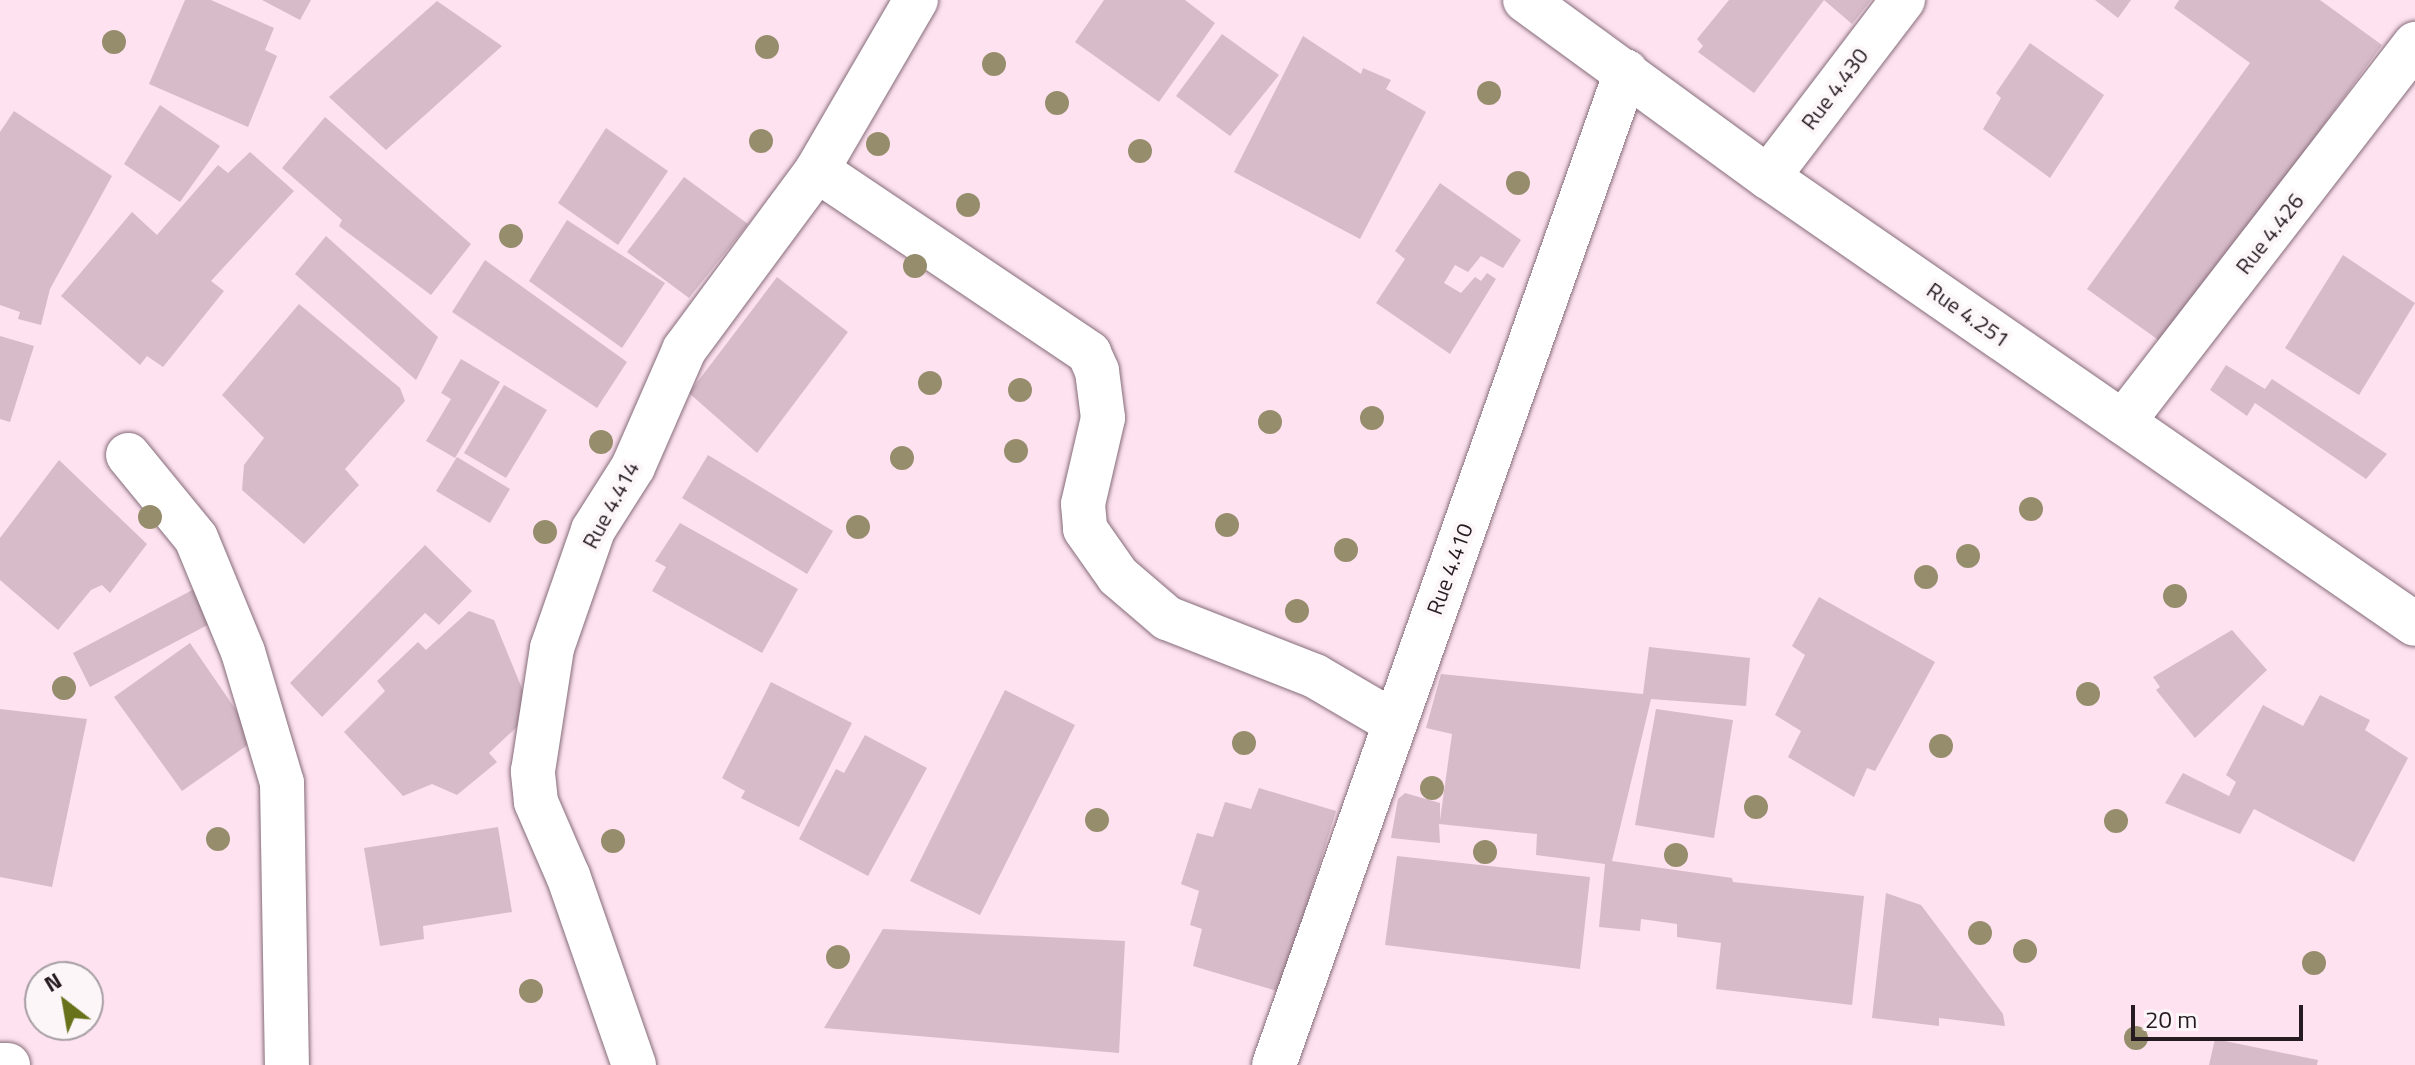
<!DOCTYPE html>
<style>
body{margin:0}
#map{position:relative;width:2415px;height:1065px;overflow:hidden;background:#fee2f0;font-family:"Titillium Web",sans-serif}
div>[style]{position:absolute}
[style*='--x']{left:calc(var(--x)*1px);top:calc(var(--y)*1px);width:calc(var(--w)*1px);rotate:calc(var(--a)*1deg)}
.building>*{inset:0;background:#d7bbc9}
.roads{filter:drop-shadow(0 0 2px #856c79) drop-shadow(0 0 2px #856c79)}
.minor>*{height:44px;margin:-22px;padding:0 22px;transform-origin:22px;border-radius:22px;background:#fff}
.primary>*{height:44px;margin:-22px;padding:0 22px;transform-origin:22px;border-radius:22px;background:#fff}
.trees>*{width:24px;height:24px;margin:-12px;border-radius:50%;background:#968d6d}
span{translate:-50% -50%;white-space:nowrap;text-align:center;line-height:1.15;-webkit-text-stroke:8px #fcf6f9;paint-order:stroke}
.street-label{font-size:22px;color:#251b21}
.north{position:absolute;left:24px;top:961px;width:80px;height:80px;box-sizing:border-box;background:#fcf6f9;border:2px solid #a69ea3;border-radius:50%;rotate:329deg;font-size:22px;font-weight:700;line-height:32px;text-align:center;color:#251b21}
.north::after{content:'';display:block;margin:auto;width:28px;height:36px;background:#68721a;clip-path:polygon(50% 0,100% 100%,50% 72%,0 100%)}
.scale{position:absolute;left:2131px;top:1005px;width:172px;height:36px;box-sizing:border-box;border:4px solid #251b21;border-top:0;padding-left:10px;font-size:24px;line-height:28px;white-space:nowrap;color:#251b21;-webkit-text-stroke:6px #fcf6f9;paint-order:stroke}
</style>
<div id="map">
<div class="building">
<i style="clip-path:polygon(185px 0,211px 0,274px 28px,265px 50px,277px 56px,248px 127px,149px 84px)"></i>
<i style="clip-path:polygon(262px 0,311px 0,300px 20px)"></i>
<i style="clip-path:polygon(1104px 0,1185px 0,1215px 23px,1159px 102px,1075px 42px)"></i>
<i style="clip-path:polygon(1729px 0,1871px 0,1852px 24px,1824px 0,1754px 93px,1698px 52px,1703px 46px,1697px 39px)"></i>
<i style="clip-path:polygon(2095px 0,2131px 0,2118px 18px)"></i>
<i style="clip-path:polygon(2179px 0,2320px 0,2382px 45px,2164px 344px,2087px 289px,2250px 63px,2174px 8px)"></i>
<i style="clip-path:polygon(437px 1px,502px 46px,386px 150px,329px 97px)"></i>
<i style="clip-path:polygon(1222px 34px,1279px 75px,1230px 136px,1176px 96px)"></i>
<i style="clip-path:polygon(1303px 36px,1361px 74px,1363px 68px,1391px 80px,1386px 89px,1426px 112px,1360px 239px,1234px 172px)"></i>
<i style="clip-path:polygon(2030px 43px,2104px 95px,2050px 178px,1983px 129px,2001px 98px,1996px 93px)"></i>
<i style="clip-path:polygon(160px 105px,220px 146px,180px 202px,124px 164px)"></i>
<i style="clip-path:polygon(14px 111px,112px 176px,50px 289px,41px 325px,18px 319px,20px 312px,0 305px,0 132px)"></i>
<i style="clip-path:polygon(325px 117px,471px 244px,431px 295px,339px 226px,342px 220px,282px 168px)"></i>
<i style="clip-path:polygon(606px 128px,668px 171px,618px 245px,558px 203px)"></i>
<i style="clip-path:polygon(250px 152px,294px 191px,211px 281px,224px 291px,163px 367px,147px 356px,140px 365px,61px 296px,132px 212px,157px 235px,218px 165px,228px 173px)"></i>
<i style="clip-path:polygon(684px 177px,748px 224px,689px 298px,627px 252px)"></i>
<i style="clip-path:polygon(1440px 183px,1521px 240px,1503px 268px,1481px 256px,1468px 272px,1455px 265px,1444px 283px,1461px 293px,1475px 277px,1481px 281px,1487px 273px,1496px 279px,1450px 354px,1376px 303px,1405px 259px,1395px 251px)"></i>
<i style="clip-path:polygon(567px 220px,665px 283px,622px 348px,529px 281px)"></i>
<i style="clip-path:polygon(326px 236px,438px 337px,416px 380px,295px 274px)"></i>
<i style="clip-path:polygon(2343px 255px,2415px 303px,2359px 395px,2285px 348px)"></i>
<i style="clip-path:polygon(485px 260px,627px 362px,597px 408px,452px 312px)"></i>
<i style="clip-path:polygon(777px 277px,848px 332px,757px 453px,689px 393px)"></i>
<i style="clip-path:polygon(299px 304px,400px 388px,405px 401px,345px 469px,359px 485px,304px 544px,242px 490px,244px 465px,264px 438px,222px 395px)"></i>
<i style="clip-path:polygon(0 336px,34px 346px,10px 422px,0 419px)"></i>
<i style="clip-path:polygon(461px 359px,500px 382px,455px 458px,426px 441px,451px 399px,441px 393px)"></i>
<i style="clip-path:polygon(2226px 365px,2265px 389px,2272px 379px,2387px 454px,2366px 479px,2255px 403px,2247px 416px,2210px 390px)"></i>
<i style="clip-path:polygon(504px 385px,547px 410px,506px 478px,464px 453px)"></i>
<i style="clip-path:polygon(708px 455px,833px 531px,807px 574px,682px 498px)"></i>
<i style="clip-path:polygon(457px 457px,510px 489px,490px 523px,436px 491px)"></i>
<i style="clip-path:polygon(59px 460px,147px 544px,110px 593px,102px 585px,91px 590px,58px 630px,0 580px,0 538px)"></i>
<i style="clip-path:polygon(680px 523px,798px 589px,762px 653px,652px 591px,666px 567px,655px 561px)"></i>
<i style="clip-path:polygon(425px 545px,472px 591px,439px 625px,425px 613px,322px 717px,290px 683px)"></i>
<i style="clip-path:polygon(200px 586px,217px 620px,90px 687px,73px 653px)"></i>
<i style="clip-path:polygon(1819px 597px,1935px 662px,1875px 771px,1867px 768px,1854px 797px,1788px 757px,1801px 731px,1775px 715px,1805px 655px,1792px 646px)"></i>
<i style="clip-path:polygon(469px 611px,494px 620px,523px 691px,536px 709px,489px 753px,497px 762px,457px 795px,432px 784px,403px 796px,344px 732px,385px 691px,377px 681px,418px 642px,426px 650px)"></i>
<i style="clip-path:polygon(2232px 630px,2267px 670px,2195px 738px,2156px 690px,2160px 687px,2153px 677px)"></i>
<i style="clip-path:polygon(190px 643px,256px 739px,182px 791px,114px 697px)"></i>
<i style="clip-path:polygon(1649px 647px,1750px 658px,1746px 706px,1651px 699px,1612px 861px,1732px 878px,1733px 882px,1864px 896px,1852px 1005px,1716px 989px,1721px 943px,1677px 937px,1677px 924px,1641px 919px,1640px 931px,1599px 927px,1605px 864px,1536px 855px,1537px 834px,1439px 824px,1440px 843px,1391px 838px,1398px 799px,1405px 793px,1440px 803px,1440px 820px,1452px 734px,1426px 728px,1441px 674px,1643px 694px)"></i>
<i style="clip-path:polygon(771px 682px,852px 723px,799px 827px,741px 798px,745px 791px,722px 778px)"></i>
<i style="clip-path:polygon(1005px 690px,1075px 725px,980px 915px,910px 881px)"></i>
<i style="clip-path:polygon(2320px 695px,2370px 720px,2365px 730px,2408px 758px,2354px 862px,2254px 809px,2240px 834px,2165px 803px,2183px 773px,2229px 796px,2236px 782px,2226px 775px,2263px 705px,2303px 726px)"></i>
<i style="clip-path:polygon(0 709px,87px 719px,52px 887px,0 877px)"></i>
<i style="clip-path:polygon(1656px 709px,1733px 720px,1714px 838px,1635px 825px)"></i>
<i style="clip-path:polygon(865px 735px,927px 768px,868px 876px,799px 839px,836px 769px,844px 773px)"></i>
<i style="clip-path:polygon(1259px 788px,1336px 811px,1280px 992px,1193px 966px,1202px 929px,1190px 925px,1199px 891px,1181px 884px,1197px 833px,1213px 837px,1225px 802px,1251px 809px)"></i>
<i style="clip-path:polygon(498px 827px,512px 912px,423px 926px,424px 939px,380px 946px,364px 848px)"></i>
<i style="clip-path:polygon(1397px 856px,1590px 877px,1580px 969px,1385px 945px)"></i>
<i style="clip-path:polygon(1886px 893px,1921px 905px,2003px 1014px,2005px 1026px,1939px 1018px,1939px 1026px,1872px 1018px)"></i>
<i style="clip-path:polygon(883px 929px,1125px 941px,1119px 1053px,824px 1028px)"></i>
<i style="clip-path:polygon(2215px 1039px,2318px 1060px,2317px 1065px,2209px 1065px)"></i>
</div>
<div class="roads">
<div class="minor">
<i style="--x:1525;--y:0;--w:301;--a:36.1"></i>
<i style="--x:1768;--y:177;--w:786;--a:34.64"></i>
<i style="--x:817;--y:170;--w:328;--a:33.9"></i>
<i style="--x:1089;--y:353;--w:20;--a:66"></i>
<i style="--x:1097;--y:371;--w:47;--a:82.7"></i>
<i style="--x:1103;--y:418;--w:88;--a:103.1"></i>
<i style="--x:1083;--y:504;--w:25;--a:85"></i>
<i style="--x:1085;--y:529;--w:57;--a:54.9"></i>
<i style="--x:1118;--y:576;--w:65;--a:40.6"></i>
<i style="--x:1167;--y:618;--w:159;--a:21.4"></i>
<i style="--x:1315;--y:676;--w:93;--a:30.4"></i>
<i style="--x:1768;--y:177;--w:223;--a:-52.7"></i>
<i style="--x:2123;--y:422;--w:478;--a:-52.3"></i>
<i style="--x:128;--y:455;--w:107;--a:50.7"></i>
<i style="--x:196;--y:538;--w:123;--a:67.6"></i>
<i style="--x:243;--y:652;--w:137;--a:73.4"></i>
<i style="--x:282;--y:783;--w:282;--a:89"></i>
<i style="--x:634;--y:1065;--w:200;--a:-109.2"></i>
<i style="--x:568;--y:876;--w:81;--a:-113.4"></i>
<i style="--x:536;--y:802;--w:31;--a:-96"></i>
<i style="--x:533;--y:771;--w:124;--a:-81.2"></i>
<i style="--x:552;--y:648;--w:125;--a:-70.8"></i>
<i style="--x:593;--y:530;--w:75;--a:-57.6"></i>
<i style="--x:633;--y:467;--w:128;--a:-66.4"></i>
<i style="--x:684;--y:350;--w:224;--a:-53.5"></i>
<i style="--x:817;--y:170;--w:197;--a:-59.8"></i>
<i style="--x:1274;--y:1065;--w:1054;--a:-70.48"></i>
</div>
<div class="primary">
<i style="--x:0;--y:1065;--w:8;--a:0"></i>
</div>
</div>
<div class="trees">
<i style="left:114px;top:42px"></i>
<i style="left:767px;top:47px"></i>
<i style="left:994px;top:64px"></i>
<i style="left:1489px;top:93px"></i>
<i style="left:1057px;top:103px"></i>
<i style="left:761px;top:141px"></i>
<i style="left:878px;top:144px"></i>
<i style="left:1140px;top:151px"></i>
<i style="left:1518px;top:183px"></i>
<i style="left:968px;top:205px"></i>
<i style="left:511px;top:236px"></i>
<i style="left:915px;top:266px"></i>
<i style="left:930px;top:383px"></i>
<i style="left:1020px;top:390px"></i>
<i style="left:1372px;top:418px"></i>
<i style="left:1270px;top:422px"></i>
<i style="left:601px;top:442px"></i>
<i style="left:1016px;top:451px"></i>
<i style="left:902px;top:458px"></i>
<i style="left:2031px;top:509px"></i>
<i style="left:150px;top:517px"></i>
<i style="left:1227px;top:525px"></i>
<i style="left:858px;top:527px"></i>
<i style="left:545px;top:532px"></i>
<i style="left:1346px;top:550px"></i>
<i style="left:1968px;top:556px"></i>
<i style="left:1926px;top:577px"></i>
<i style="left:2175px;top:596px"></i>
<i style="left:1297px;top:611px"></i>
<i style="left:64px;top:688px"></i>
<i style="left:2088px;top:694px"></i>
<i style="left:1244px;top:743px"></i>
<i style="left:1941px;top:746px"></i>
<i style="left:1432px;top:788px"></i>
<i style="left:1756px;top:807px"></i>
<i style="left:1097px;top:820px"></i>
<i style="left:2116px;top:821px"></i>
<i style="left:218px;top:839px"></i>
<i style="left:613px;top:841px"></i>
<i style="left:1485px;top:852px"></i>
<i style="left:1676px;top:855px"></i>
<i style="left:1980px;top:933px"></i>
<i style="left:2025px;top:951px"></i>
<i style="left:838px;top:957px"></i>
<i style="left:2314px;top:963px"></i>
<i style="left:531px;top:991px"></i>
<i style="left:2136px;top:1038px"></i>
</div>
<div class="street-label">
<span style="left:1835px;top:89px;rotate:-53deg">Rue 4.430</span>
<span style="left:2270px;top:234px;rotate:-52deg">Rue 4.426</span>
<span style="left:1968px;top:315px;rotate:35deg">Rue 4.251</span>
<span style="left:611px;top:505px;rotate:-62deg">Rue 4.414</span>
<span style="left:1450px;top:569px;rotate:-70deg">Rue 4.410</span>
</div>
<div class="north">N</div>
<div class="scale">20 m</div>
</div>
